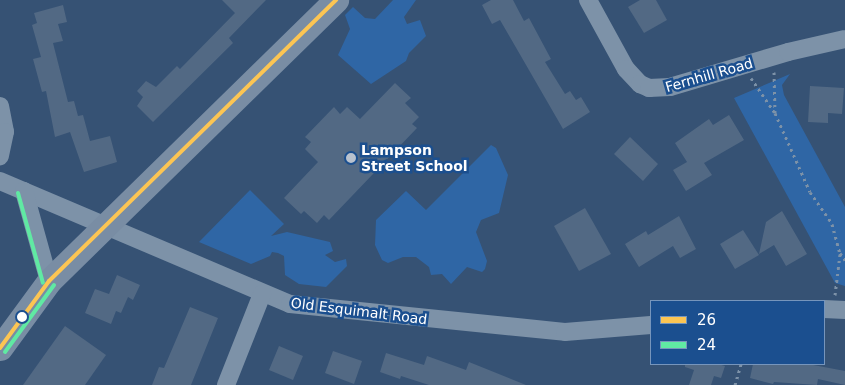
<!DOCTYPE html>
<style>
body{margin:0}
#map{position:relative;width:845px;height:385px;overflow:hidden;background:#365274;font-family:"DejaVu Sans",sans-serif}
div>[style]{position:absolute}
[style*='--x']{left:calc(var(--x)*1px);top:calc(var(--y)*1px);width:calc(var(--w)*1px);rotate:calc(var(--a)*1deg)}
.green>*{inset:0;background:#2f66a5}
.building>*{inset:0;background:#526984}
.path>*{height:3px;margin-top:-1.5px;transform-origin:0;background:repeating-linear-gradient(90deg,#7d92a8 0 2.5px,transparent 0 6.5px)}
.street>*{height:18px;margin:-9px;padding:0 9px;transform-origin:9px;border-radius:9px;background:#7d92a8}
.secondary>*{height:25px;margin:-12.5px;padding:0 12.5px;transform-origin:12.5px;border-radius:12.5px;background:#798da4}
.bus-1>*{height:4px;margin:-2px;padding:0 2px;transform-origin:2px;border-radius:2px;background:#fcc553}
.bus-2>*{height:4px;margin:-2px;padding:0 2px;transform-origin:2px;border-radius:2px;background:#60e9a3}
.dots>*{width:14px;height:14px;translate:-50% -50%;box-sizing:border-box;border:2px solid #1b4f8f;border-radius:50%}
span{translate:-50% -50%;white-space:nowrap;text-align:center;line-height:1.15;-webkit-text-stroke:5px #1b4f8f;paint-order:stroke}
.street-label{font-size:14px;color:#fff}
.poi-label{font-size:14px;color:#fff;font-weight:700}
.left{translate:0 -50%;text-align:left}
.legend{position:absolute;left:650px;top:300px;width:175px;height:65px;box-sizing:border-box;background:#1b4f8f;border:1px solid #7695bc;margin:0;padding:6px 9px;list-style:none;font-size:15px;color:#fff}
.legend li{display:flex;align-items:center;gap:10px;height:25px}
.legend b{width:25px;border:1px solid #7695bc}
</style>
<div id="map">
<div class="green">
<i style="clip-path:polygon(393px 0,416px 0,404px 17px,407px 24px,420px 20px,426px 36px,409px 53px,406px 61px,371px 84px,338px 55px,350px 29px,345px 15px,353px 7px,365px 18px,375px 19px)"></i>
<i style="clip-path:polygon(790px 74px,782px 85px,784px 95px,845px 207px,845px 286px,835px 283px,734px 98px)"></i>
<i style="clip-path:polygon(491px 145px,496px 148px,508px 175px,499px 213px,481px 220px,476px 232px,487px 261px,485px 269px,482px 272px,467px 267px,451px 284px,442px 274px,431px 275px,429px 267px,416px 257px,403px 257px,388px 263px,382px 260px,375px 245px,376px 220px,406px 191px,426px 210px)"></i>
<i style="clip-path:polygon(250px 190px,284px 224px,271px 236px,287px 232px,330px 242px,333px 251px,325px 255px,335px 262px,346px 259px,347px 266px,326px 287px,299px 284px,285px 275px,284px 256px,278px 253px,272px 252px,270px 256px,251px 264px,199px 242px)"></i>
</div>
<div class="building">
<i style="clip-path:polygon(222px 0,266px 0,229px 38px,233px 43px,153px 122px,137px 106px,143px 97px,137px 91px,146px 81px,156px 87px,177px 66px,180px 69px,235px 13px)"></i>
<i style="clip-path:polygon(491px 0,513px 0,524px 21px,529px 18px,551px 59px,545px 62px,565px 94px,570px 91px,576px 100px,581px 97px,590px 112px,563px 129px,500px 20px,492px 24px,482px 5px)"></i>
<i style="clip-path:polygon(640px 0,656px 0,667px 20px,644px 33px,628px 7px)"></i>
<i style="clip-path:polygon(63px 5px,67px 22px,58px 24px,63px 41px,53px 43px,68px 102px,74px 101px,78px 116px,83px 115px,90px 141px,110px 136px,117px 162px,84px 172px,70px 132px,55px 137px,46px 91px,42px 92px,33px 59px,41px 57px,32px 25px,37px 23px,34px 13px)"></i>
<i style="clip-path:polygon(395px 83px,411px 98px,405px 103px,419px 117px,412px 124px,417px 128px,329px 220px,324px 215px,317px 223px,304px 211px,301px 214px,284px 198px,318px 162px,305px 149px,311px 142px,305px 137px,334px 107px,340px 114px,347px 107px,360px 119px)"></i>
<i style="clip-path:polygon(810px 86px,844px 88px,842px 114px,828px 113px,828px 123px,808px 122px)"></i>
<i style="clip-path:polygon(729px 115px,744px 140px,704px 163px,712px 175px,686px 191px,673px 170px,687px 162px,675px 143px,709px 119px,713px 125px)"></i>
<i style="clip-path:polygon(630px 137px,658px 164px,643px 181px,614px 154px)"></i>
<i style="clip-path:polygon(585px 208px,611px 254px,579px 271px,554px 226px)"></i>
<i style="clip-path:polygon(782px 211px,807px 254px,786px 266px,774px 245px,759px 254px,766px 222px)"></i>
<i style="clip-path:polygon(679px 216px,696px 249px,680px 258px,673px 246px,639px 267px,625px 244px,646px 231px,648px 235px)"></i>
<i style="clip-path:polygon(743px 230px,759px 255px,735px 269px,720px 244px)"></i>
<i style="clip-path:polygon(117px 275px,140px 285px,133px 300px,128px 297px,121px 313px,116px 311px,111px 324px,85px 313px,95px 289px,109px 294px)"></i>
<i style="clip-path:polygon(190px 307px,218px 318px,191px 385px,152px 385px,159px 367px,164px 368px)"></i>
<i style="clip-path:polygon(65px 326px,106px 355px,85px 385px,23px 385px)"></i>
<i style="clip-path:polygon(279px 346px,303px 356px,293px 380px,269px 370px)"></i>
<i style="clip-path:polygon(333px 351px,362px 361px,354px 384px,325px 373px)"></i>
<i style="clip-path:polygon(386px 353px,424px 365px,427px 356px,466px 370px,469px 362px,526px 385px,429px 385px,401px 376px,400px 379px,380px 372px)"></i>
<i style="clip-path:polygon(685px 364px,718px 364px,725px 366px,721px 378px,714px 376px,711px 385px,689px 385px,694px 370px,685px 367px)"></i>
<i style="clip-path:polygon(753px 364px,808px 364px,845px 371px,845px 385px,818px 379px,817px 385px,774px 382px,773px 384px,750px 378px)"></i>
</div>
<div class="path">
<i style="--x:774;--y:72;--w:41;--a:88.6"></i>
<i style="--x:751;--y:78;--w:42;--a:55.6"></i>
<i style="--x:775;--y:113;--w:86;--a:66.1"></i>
<i style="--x:810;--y:192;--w:39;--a:55"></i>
<i style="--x:832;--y:224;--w:30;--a:75"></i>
<i style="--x:840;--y:253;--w:9;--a:54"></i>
<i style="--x:835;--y:295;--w:41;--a:-83"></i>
<i style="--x:735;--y:385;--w:22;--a:-74"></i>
</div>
<div class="street">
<i style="--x:588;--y:0;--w:79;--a:61.2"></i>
<i style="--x:626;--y:69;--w:21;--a:47"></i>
<i style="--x:640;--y:84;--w:10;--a:24"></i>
<i style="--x:649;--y:88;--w:21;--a:-3"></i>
<i style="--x:670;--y:87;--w:123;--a:-16.5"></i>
<i style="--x:788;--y:52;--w:58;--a:-12.8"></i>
<i style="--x:0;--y:106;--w:26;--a:79"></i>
<i style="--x:5;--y:132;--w:25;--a:102"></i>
<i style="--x:0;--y:181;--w:315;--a:23"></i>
<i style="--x:290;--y:304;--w:276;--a:5.8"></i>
<i style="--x:565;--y:332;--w:86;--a:-4.7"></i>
<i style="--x:24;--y:191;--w:93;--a:74.5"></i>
<i style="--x:824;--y:309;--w:21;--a:3"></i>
<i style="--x:226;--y:385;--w:98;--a:-68.4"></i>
</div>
<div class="secondary">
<i style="--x:0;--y:348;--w:83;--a:-53.8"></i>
<i style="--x:49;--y:281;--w:402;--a:-44.4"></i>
</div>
<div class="bus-1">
<i style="--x:0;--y:348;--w:83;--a:-53.8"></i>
<i style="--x:49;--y:281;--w:402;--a:-44.4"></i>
</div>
<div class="bus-2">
<i style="--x:18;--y:193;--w:93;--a:74.5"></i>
<i style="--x:5;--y:352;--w:83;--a:-53.8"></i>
</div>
<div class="dots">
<i style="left:351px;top:158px;background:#b9c2ce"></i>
<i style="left:22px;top:317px;background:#fff"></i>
</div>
<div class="street-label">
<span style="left:709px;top:75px;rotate:-16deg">Fernhill Road</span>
<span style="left:359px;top:311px;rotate:7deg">Old Esquimalt Road</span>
</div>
<div class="poi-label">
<span class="left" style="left:361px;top:158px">Lampson<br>Street School</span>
</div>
<ul class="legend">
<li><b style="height:6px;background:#fcc553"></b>26</li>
<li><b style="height:6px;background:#60e9a3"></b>24</li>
</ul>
</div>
